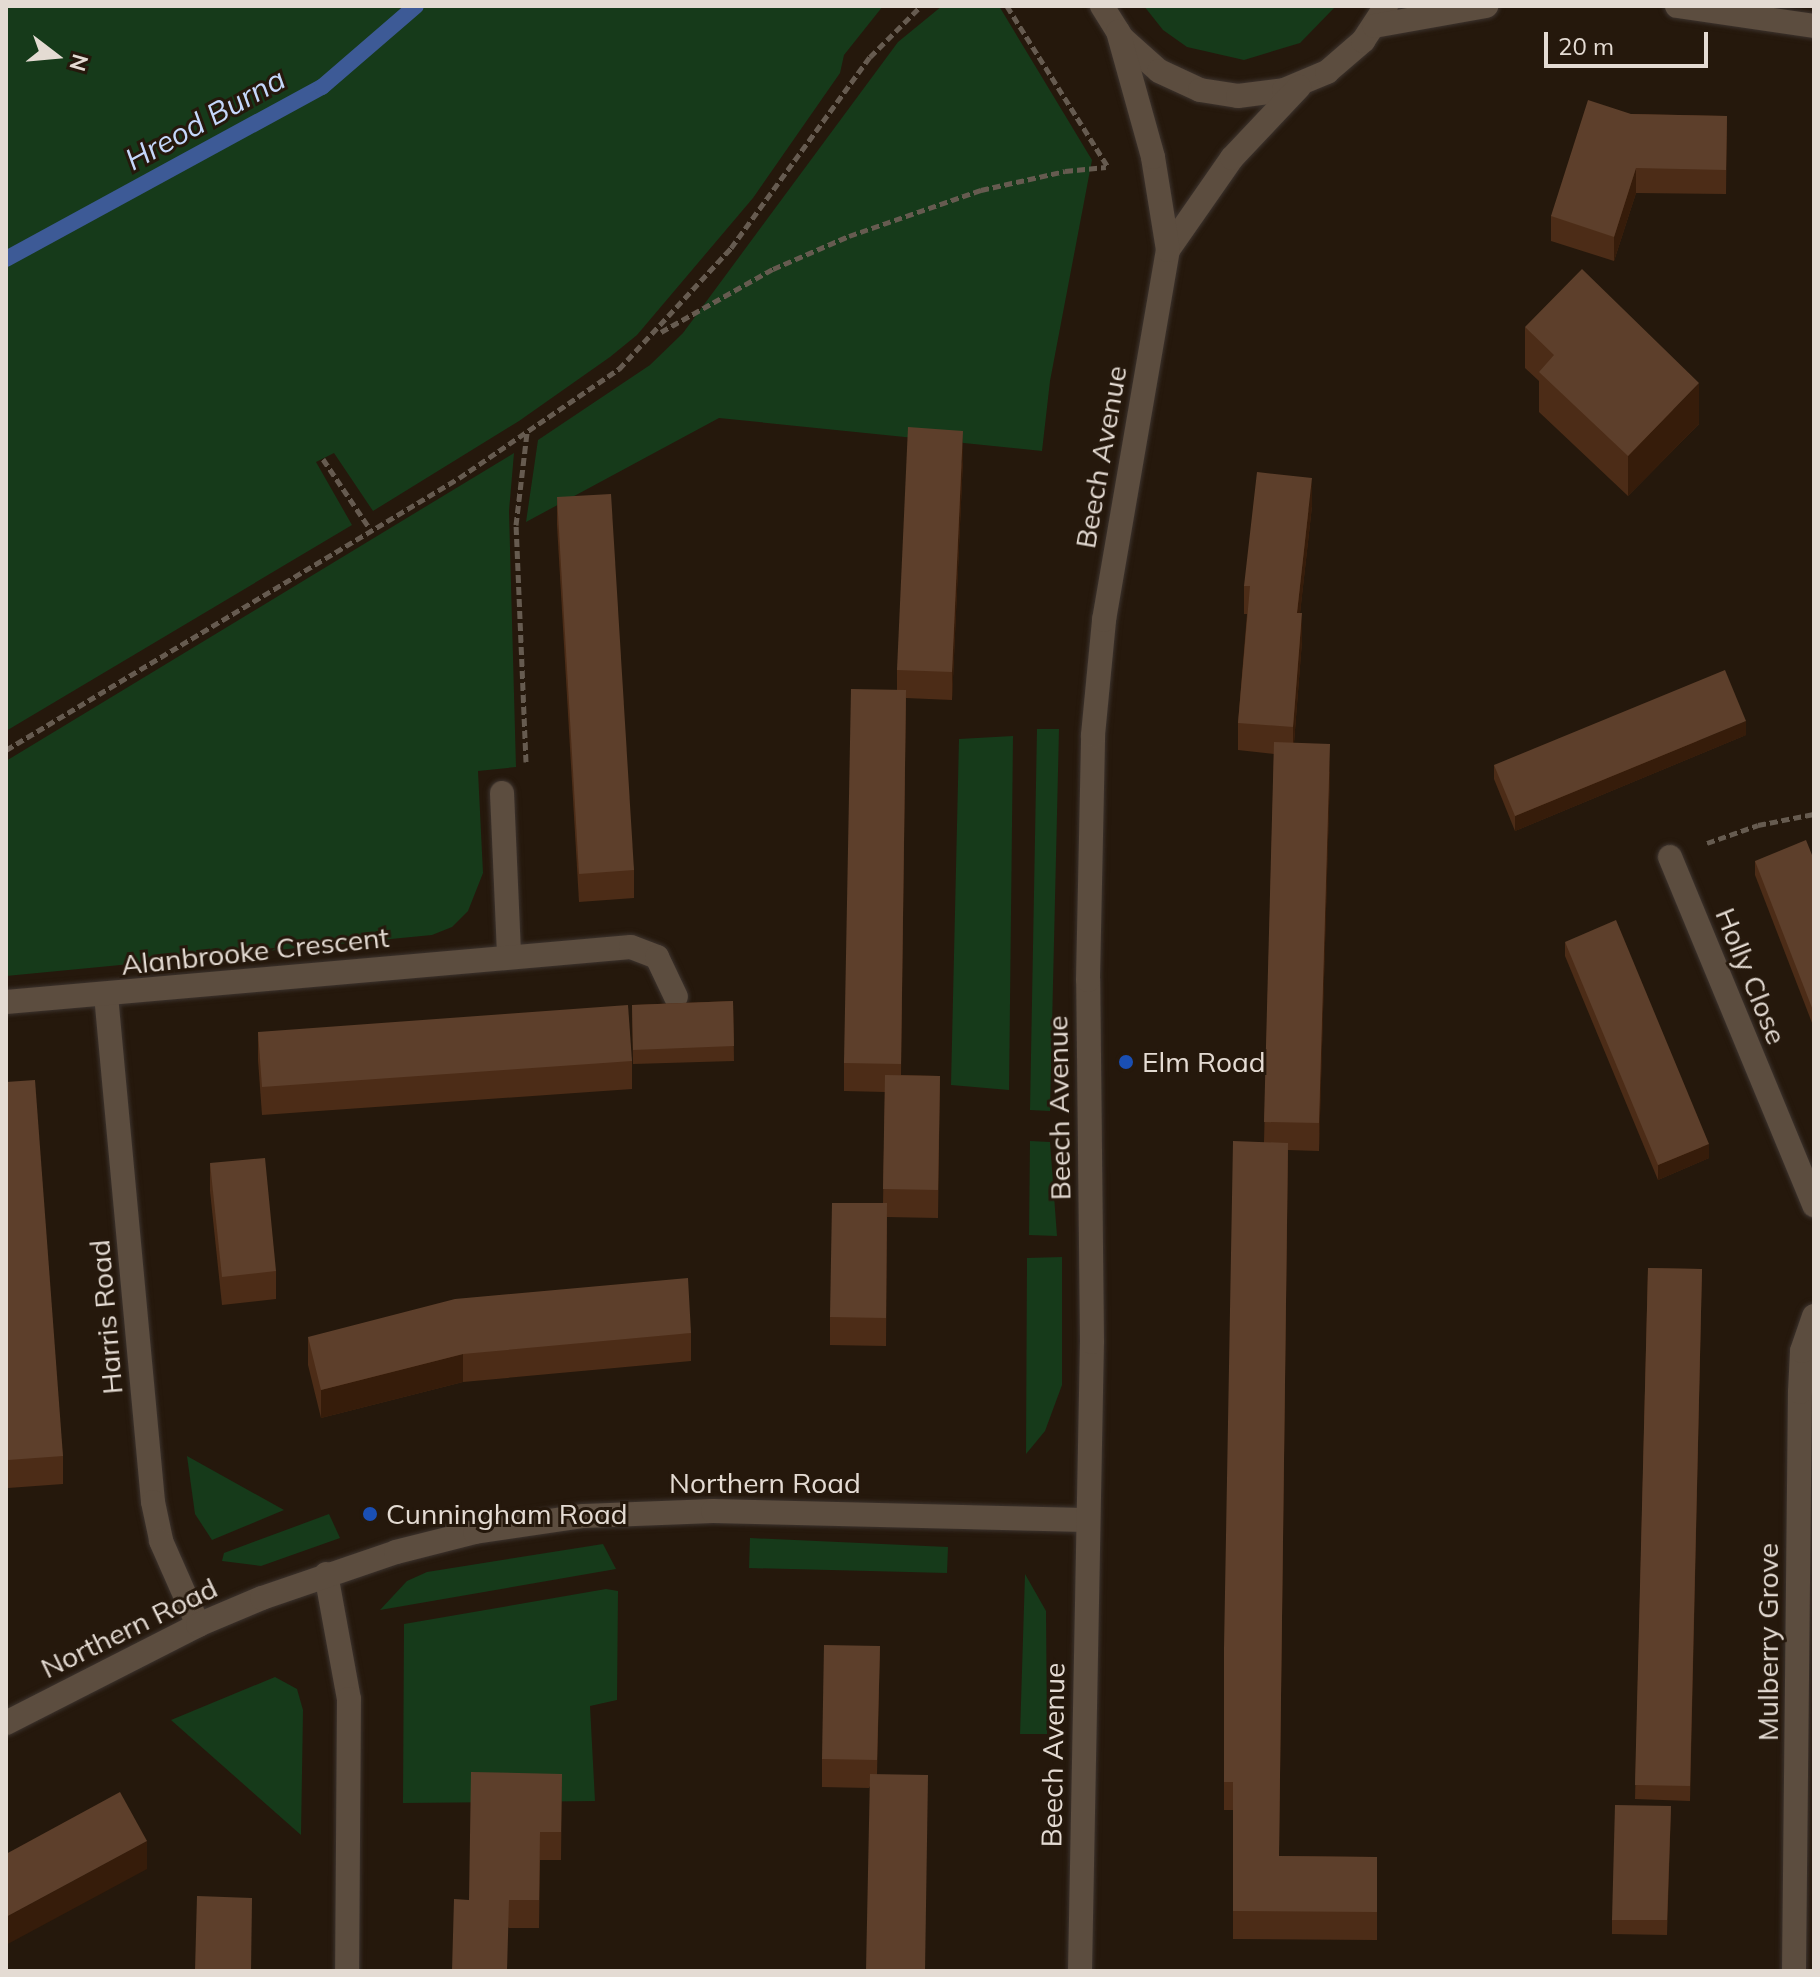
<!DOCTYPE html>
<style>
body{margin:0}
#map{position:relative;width:1820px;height:1977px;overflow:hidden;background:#25180c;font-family:Mulish,sans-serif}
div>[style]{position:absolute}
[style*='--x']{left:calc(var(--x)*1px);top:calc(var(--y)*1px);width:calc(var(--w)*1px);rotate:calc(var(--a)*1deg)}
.green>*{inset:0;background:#163a1a}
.stream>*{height:16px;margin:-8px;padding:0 8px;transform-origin:8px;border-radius:8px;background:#3d5a96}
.path>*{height:5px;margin-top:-2.5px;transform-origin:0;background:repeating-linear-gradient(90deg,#665b50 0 8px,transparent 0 12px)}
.roads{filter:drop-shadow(0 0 2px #3c332e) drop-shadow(0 0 2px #3c332e)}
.street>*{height:24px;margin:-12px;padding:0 12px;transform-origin:12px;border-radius:12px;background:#5c4d3f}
.secondary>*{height:24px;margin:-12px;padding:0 12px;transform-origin:12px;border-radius:12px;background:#5c4d3f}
.wall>*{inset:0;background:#4c2c17}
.shaded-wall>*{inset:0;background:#361c0a}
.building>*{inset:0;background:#5d3f2b}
.dots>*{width:22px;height:22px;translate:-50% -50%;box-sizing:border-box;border:4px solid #25180c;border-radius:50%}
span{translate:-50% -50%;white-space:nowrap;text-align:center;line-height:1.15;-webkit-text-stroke:6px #25180c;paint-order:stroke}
.street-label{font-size:28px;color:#e4dbd3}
.poi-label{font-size:28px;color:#e4dbd3}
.left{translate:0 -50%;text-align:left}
.water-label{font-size:30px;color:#c5d7fb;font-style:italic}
.frame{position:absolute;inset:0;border:8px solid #e4dbd3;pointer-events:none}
.north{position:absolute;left:16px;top:16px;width:80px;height:80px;-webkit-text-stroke:6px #25180c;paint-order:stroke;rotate:106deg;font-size:22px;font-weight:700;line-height:32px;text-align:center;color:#e4dbd3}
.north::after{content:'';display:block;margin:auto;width:28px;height:36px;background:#e4dbd3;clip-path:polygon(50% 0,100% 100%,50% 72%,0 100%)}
.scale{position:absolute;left:1544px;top:32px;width:164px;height:36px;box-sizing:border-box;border:4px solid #e4dbd3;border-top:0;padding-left:10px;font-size:24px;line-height:28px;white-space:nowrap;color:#e4dbd3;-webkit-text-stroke:6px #25180c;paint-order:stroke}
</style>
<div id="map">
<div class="green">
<i style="clip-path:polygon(6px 6px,883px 6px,844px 55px,840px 73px,753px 198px,637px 335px,610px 357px,519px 421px,373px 511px,334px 453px,316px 462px,352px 525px,6px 731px)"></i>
<i style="clip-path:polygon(942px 6px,999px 6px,1092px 160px,1050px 381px,1042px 451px,719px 418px,526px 522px,538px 440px,650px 365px,683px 333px,898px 42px)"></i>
<i style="clip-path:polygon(1144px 6px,1336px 6px,1300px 43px,1244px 60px,1187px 47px,1163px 30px)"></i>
<i style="clip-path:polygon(514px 453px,509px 511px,516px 767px,478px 771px,483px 873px,468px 911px,452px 927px,432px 935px,6px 976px,6px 761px)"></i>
<i style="clip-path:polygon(1037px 729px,1059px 729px,1050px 1111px,1030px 1110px)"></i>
<i style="clip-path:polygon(1013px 736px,1009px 1090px,951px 1085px,959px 739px)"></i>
<i style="clip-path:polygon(1030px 1141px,1050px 1142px,1057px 1236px,1029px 1235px)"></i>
<i style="clip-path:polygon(1062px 1257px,1062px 1385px,1045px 1431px,1026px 1454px,1027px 1258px)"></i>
<i style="clip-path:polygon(187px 1456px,284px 1510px,212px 1540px,195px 1514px)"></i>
<i style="clip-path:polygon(329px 1514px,340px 1538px,261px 1566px,222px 1561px,224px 1553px)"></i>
<i style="clip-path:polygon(750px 1538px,948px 1547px,947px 1573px,749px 1568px)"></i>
<i style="clip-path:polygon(603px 1544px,616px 1569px,380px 1610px,407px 1581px,427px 1572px)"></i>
<i style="clip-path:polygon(1025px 1574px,1046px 1611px,1047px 1734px,1020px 1734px)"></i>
<i style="clip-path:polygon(606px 1589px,618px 1591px,617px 1700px,590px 1706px,595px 1801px,403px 1803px,404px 1624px)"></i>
<i style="clip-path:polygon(275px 1677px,297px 1689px,303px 1710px,301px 1835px,171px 1720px)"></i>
</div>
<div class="stream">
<i style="--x:6;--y:259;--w:360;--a:-28.6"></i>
<i style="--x:322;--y:87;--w:124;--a:-40.8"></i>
</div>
<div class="path">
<i style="--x:1007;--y:6;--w:190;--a:57.9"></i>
<i style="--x:661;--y:332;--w:129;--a:-29.4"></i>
<i style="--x:773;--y:269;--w:83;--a:-23.5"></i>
<i style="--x:849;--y:236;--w:140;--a:-19.2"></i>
<i style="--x:981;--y:190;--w:86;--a:-12.7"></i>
<i style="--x:1065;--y:171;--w:41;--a:-5.6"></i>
<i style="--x:323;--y:459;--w:84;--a:56.1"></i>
<i style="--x:6;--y:750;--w:528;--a:-30.98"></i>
<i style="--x:459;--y:478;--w:194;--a:-34.3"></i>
<i style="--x:619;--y:369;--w:165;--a:-47.2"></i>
<i style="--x:731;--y:248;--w:236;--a:-54"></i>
<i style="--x:870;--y:57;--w:72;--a:-45"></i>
<i style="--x:526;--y:762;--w:237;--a:-92.4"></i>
<i style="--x:516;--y:525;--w:93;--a:-83.2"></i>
<i style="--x:1707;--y:843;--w:54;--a:-19.4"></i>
<i style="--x:1758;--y:825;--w:57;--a:-11.1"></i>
</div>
<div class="roads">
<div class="street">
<i style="--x:502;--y:793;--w:161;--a:87.5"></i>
<i style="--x:1670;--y:857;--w:377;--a:67.5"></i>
<i style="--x:106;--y:995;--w:509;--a:84.7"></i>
<i style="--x:153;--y:1502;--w:40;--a:78"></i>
<i style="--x:161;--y:1541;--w:92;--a:66.2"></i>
<i style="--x:6;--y:1002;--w:627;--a:-5.03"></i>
<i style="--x:631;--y:947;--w:28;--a:21"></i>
<i style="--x:657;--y:957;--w:44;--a:64.6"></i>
<i style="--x:326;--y:1574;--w:127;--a:79.6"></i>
<i style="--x:349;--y:1699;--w:272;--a:90.4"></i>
<i style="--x:1794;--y:1971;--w:579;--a:-89.41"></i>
<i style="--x:1800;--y:1392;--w:41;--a:-87.2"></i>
<i style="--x:1802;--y:1351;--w:37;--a:-71"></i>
</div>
<div class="secondary">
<i style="--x:1102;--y:6;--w:39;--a:58"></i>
<i style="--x:1123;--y:39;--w:48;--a:41.6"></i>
<i style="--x:1159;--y:71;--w:45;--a:24.9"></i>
<i style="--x:1200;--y:90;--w:38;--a:9"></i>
<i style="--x:1238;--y:96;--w:46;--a:-7.4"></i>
<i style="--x:1284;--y:90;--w:47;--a:-22.7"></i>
<i style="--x:1327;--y:72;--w:48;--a:-40.7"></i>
<i style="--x:1363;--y:41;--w:42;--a:-56.7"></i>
<i style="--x:1677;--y:6;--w:138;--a:8.3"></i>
<i style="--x:1374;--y:26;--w:114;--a:-10.1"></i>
<i style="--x:1168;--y:250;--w:112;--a:-55.2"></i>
<i style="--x:1232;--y:158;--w:98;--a:-46.7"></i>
<i style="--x:6;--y:1723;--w:216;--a:-27"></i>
<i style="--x:198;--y:1625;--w:69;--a:-22.9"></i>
<i style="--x:262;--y:1598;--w:142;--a:-18.9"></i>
<i style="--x:396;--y:1552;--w:81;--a:-14.2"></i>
<i style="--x:475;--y:1532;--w:110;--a:-8.4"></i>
<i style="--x:584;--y:1516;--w:129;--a:-2.2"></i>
<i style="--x:713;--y:1511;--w:372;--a:1.4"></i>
<i style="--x:1080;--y:1971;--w:629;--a:-88.91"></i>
<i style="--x:1092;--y:1342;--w:362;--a:-90.6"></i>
<i style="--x:1088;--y:980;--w:245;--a:-88.8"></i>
<i style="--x:1093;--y:735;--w:116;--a:-84.5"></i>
<i style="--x:1104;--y:620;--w:375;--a:-80.2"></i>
<i style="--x:1168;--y:250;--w:94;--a:-99.2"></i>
<i style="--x:1153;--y:157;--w:130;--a:-105.6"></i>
</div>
</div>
<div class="wall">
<i style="clip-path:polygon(1631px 114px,1727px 116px,1726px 194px,1636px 193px,1614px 261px,1551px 241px,1551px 216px)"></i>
<i style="clip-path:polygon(1525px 327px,1699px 424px,1628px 496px,1539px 412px,1539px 381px,1525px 368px)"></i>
<i style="clip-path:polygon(963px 459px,952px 700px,906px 698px,901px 1075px,940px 1076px,938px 1218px,887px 1217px,886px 1346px,830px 1345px,830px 1317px,883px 1203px,885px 1092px,844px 1091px,844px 1063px,897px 690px,897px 670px)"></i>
<i style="clip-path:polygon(557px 497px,634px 870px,634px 898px,579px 902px,557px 525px)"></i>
<i style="clip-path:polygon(1814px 504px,1814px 552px,1813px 551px)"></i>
<i style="clip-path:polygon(1312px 506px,1300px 613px,1302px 641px,1294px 743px,1330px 772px,1319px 1151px,1288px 1150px,1279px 1856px,1377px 1857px,1377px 1940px,1233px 1939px,1233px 1810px,1224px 1810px,1224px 1677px,1264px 1142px,1274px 754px,1238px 750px,1238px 723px,1247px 614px,1244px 614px,1244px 586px)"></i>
<i style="clip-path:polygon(1746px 735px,1515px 831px,1494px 779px,1494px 765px)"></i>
<i style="clip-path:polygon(1814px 860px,1814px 1028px,1755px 875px,1755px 861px)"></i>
<i style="clip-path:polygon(1565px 942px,1709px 1158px,1658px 1180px,1565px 956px)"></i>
<i style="clip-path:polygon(733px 1001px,734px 1061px,633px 1064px,632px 1005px)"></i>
<i style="clip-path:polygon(258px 1032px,632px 1061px,632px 1089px,262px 1115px,258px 1060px)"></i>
<i style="clip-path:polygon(6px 1082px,63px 1456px,63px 1484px,8px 1488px,6px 1460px)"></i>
<i style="clip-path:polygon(210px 1163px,276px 1271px,276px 1299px,222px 1305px,210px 1191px)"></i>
<i style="clip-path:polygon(1648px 1268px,1702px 1269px,1690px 1801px,1635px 1799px)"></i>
<i style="clip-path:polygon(691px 1333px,691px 1361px,463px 1382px,321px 1418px,308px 1365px,308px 1337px)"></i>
<i style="clip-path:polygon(880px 1646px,877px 1774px,869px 1788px,822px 1787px,822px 1759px)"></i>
<i style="clip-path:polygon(562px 1774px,561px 1860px,540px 1860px,539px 1928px,509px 1928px,469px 1900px)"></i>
<i style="clip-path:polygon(1671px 1806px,1667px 1935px,1612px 1934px,1612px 1920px)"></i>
</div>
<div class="shaded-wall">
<i style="clip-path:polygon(1636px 168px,1636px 193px,1614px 261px,1614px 237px)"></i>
<i style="clip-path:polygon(1699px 383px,1699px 424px,1628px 496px,1628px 456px)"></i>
<i style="clip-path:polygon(963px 431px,963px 459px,952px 700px,952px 672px)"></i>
<i style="clip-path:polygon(1312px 478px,1312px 506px,1297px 641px,1297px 613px)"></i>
<i style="clip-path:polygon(1302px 613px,1302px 641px,1293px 755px,1293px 727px)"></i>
<i style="clip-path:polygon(1746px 721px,1746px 735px,1515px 831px,1515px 816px)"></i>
<i style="clip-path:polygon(1330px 744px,1330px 772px,1319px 1151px,1319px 1123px)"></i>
<i style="clip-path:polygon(1709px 1144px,1709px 1158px,1658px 1180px,1658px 1165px)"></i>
<i style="clip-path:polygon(463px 1354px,463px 1382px,321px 1418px,321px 1390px)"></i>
<i style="clip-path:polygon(147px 1841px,147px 1869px,6px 1945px,6px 1917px)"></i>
</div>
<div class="building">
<i style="clip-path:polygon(1588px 100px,1631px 114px,1727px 116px,1726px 170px,1636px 168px,1614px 237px,1551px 216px)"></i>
<i style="clip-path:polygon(1582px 269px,1699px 383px,1628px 456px,1539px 372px,1554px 355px,1525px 327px)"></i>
<i style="clip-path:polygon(908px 427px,963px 431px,952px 672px,897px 670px)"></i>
<i style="clip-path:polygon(1257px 472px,1312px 478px,1297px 613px,1302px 613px,1293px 727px,1238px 723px,1250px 586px,1244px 586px)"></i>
<i style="clip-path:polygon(611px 494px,634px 870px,579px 874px,557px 497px)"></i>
<i style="clip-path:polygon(1725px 670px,1746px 721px,1515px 816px,1494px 765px)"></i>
<i style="clip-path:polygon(851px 689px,906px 690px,901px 1064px,844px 1063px)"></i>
<i style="clip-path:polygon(1274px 742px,1330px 744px,1319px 1123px,1264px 1122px)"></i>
<i style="clip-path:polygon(1806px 840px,1814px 860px,1814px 1013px,1755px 861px)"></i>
<i style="clip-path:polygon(1616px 920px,1709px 1144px,1658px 1165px,1565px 942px)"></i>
<i style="clip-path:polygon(733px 1001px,734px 1046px,633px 1050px,632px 1005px)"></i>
<i style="clip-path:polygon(628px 1005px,632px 1061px,262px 1087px,258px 1032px)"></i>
<i style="clip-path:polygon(885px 1075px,940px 1076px,938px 1190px,883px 1189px)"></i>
<i style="clip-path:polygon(35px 1080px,63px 1456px,8px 1460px,6px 1432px,6px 1082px)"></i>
<i style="clip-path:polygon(1233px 1141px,1288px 1143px,1279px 1856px,1377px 1857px,1377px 1912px,1233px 1911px,1233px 1782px,1224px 1782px,1224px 1649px)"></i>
<i style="clip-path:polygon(265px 1158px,276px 1271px,222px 1277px,210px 1163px)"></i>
<i style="clip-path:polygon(832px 1203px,887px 1203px,886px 1318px,830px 1317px)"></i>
<i style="clip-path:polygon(1648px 1268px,1702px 1269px,1690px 1786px,1635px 1785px)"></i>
<i style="clip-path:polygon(688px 1278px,691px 1333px,463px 1354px,321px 1390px,308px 1337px,455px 1299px)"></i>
<i style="clip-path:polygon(824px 1645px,880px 1646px,877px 1760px,822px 1759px)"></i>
<i style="clip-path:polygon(471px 1772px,562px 1774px,561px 1832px,540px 1832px,539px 1900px,509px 1900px,507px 1971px,452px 1971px,454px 1899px,469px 1900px)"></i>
<i style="clip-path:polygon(870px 1774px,928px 1775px,925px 1971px,866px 1971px)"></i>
<i style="clip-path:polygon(120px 1792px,147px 1841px,6px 1917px,6px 1854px)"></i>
<i style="clip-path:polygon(1615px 1805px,1671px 1806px,1667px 1920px,1612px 1920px)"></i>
<i style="clip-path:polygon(197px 1896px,252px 1898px,251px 1971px,195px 1971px)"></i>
</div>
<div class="dots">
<i style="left:1126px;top:1062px;background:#1a4fb4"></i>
<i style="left:370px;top:1514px;background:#1a4fb4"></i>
</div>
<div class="street-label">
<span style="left:1101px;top:457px;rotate:-80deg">Beech Avenue</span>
<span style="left:255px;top:951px;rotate:-6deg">Alanbrooke Crescent</span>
<span style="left:1751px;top:976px;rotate:68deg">Holly Close</span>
<span style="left:1059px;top:1108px;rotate:-91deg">Beech Avenue</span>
<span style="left:106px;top:1317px;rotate:-95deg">Harris Road</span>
<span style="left:765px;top:1483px">Northern Road</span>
<span style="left:129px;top:1628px;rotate:-26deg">Northern Road</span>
<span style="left:1768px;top:1642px;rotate:-90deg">Mulberry Grove</span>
<span style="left:1053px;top:1755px;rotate:-89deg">Beech Avenue</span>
</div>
<div class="poi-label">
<span class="left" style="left:1142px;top:1062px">Elm Road</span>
<span class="left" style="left:386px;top:1514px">Cunningham Road</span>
</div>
<div class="water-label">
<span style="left:205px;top:119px;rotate:-29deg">Hreod Burna</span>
</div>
<div class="frame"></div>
<div class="north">N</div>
<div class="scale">20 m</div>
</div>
